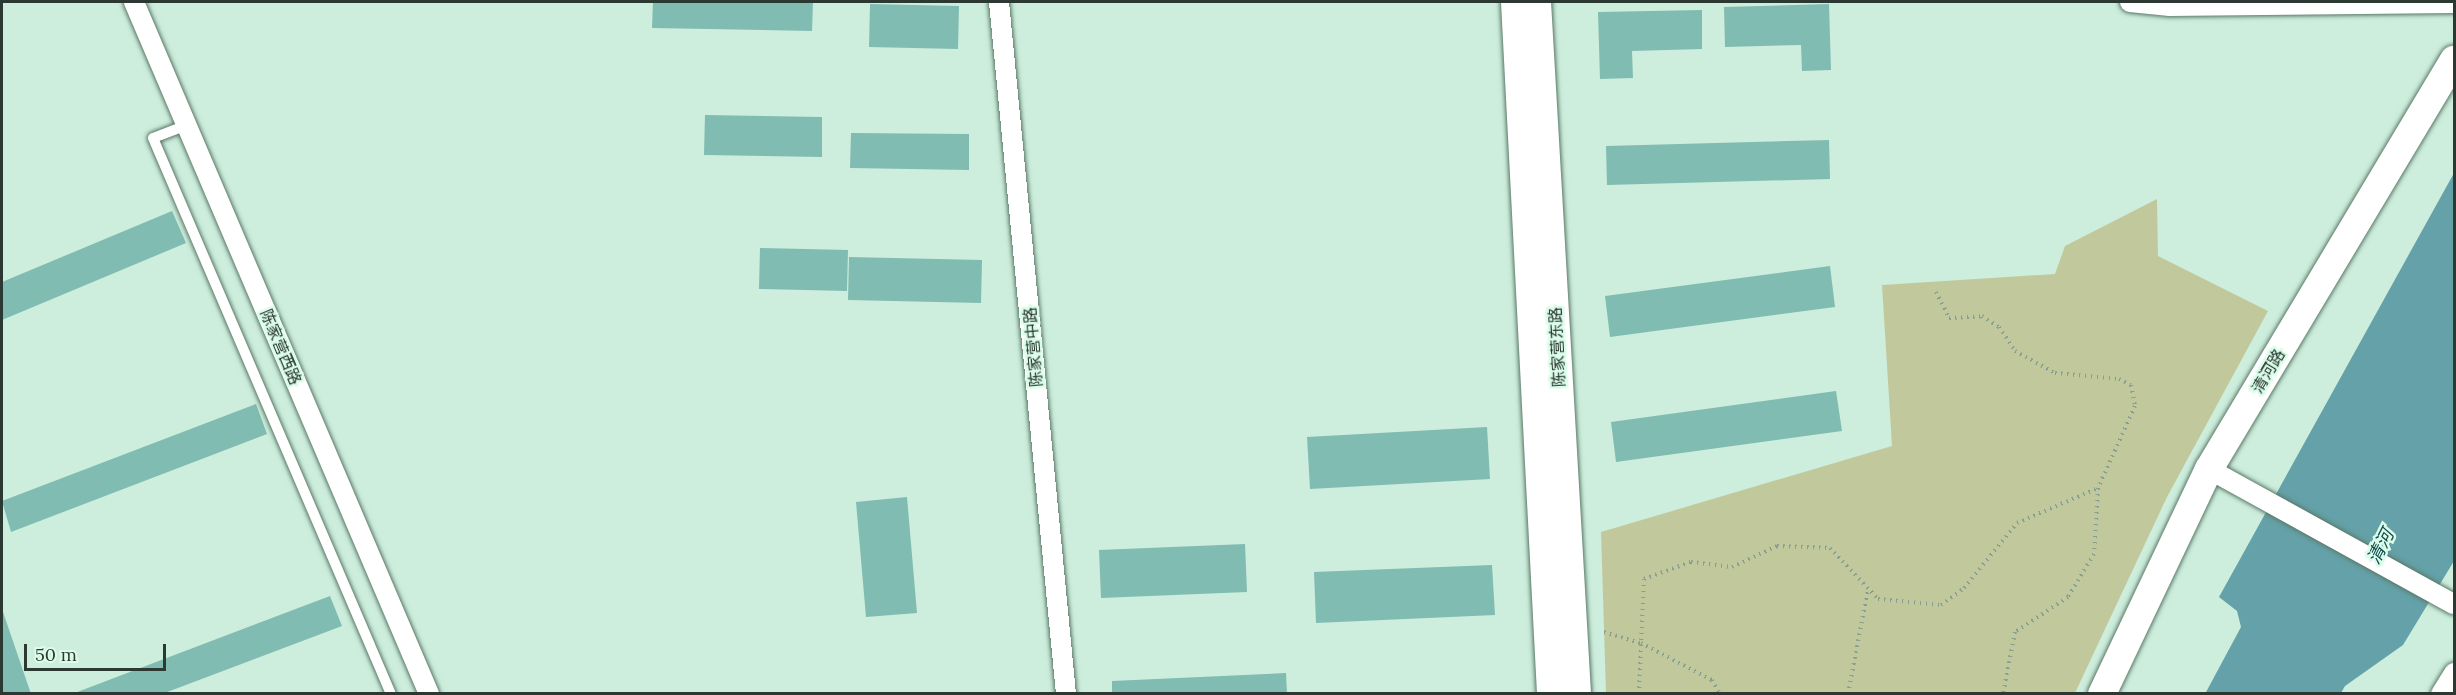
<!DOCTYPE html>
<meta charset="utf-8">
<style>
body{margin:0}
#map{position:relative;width:2456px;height:695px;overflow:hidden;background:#cdeedc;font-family:Lora,"Noto Sans SC",serif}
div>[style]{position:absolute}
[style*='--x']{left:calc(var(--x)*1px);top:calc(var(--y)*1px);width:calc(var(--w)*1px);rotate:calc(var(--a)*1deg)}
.green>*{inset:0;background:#c1c99c}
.water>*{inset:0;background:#65a1a8}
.building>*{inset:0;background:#80bcb2}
.path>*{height:4px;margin-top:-2px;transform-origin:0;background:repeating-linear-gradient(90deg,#879f92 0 1.5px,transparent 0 6px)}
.roads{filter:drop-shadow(0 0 2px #5a7868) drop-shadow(0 0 2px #5a7868)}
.lane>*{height:10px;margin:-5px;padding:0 5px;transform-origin:5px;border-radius:5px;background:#fff}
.street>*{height:20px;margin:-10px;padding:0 10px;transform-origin:10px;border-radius:10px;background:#fff}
.secondary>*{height:28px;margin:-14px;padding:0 14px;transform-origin:14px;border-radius:14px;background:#fff}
span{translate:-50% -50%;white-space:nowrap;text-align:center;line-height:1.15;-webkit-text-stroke:5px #dafce9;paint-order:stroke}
.street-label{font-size:16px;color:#2c3932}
.water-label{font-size:18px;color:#12494f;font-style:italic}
.frame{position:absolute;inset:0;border:3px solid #2c3932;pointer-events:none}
.scale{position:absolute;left:24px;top:644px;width:142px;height:27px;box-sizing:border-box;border:3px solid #2c3932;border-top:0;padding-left:8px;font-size:18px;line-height:21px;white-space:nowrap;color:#2c3932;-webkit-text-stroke:4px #dafce9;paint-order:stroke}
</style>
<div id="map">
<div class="green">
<i style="clip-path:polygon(2157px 199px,2158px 256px,2268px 311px,2167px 497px,2075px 693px,1606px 693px,1601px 532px,1892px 446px,1882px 285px,2055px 274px,2065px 246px)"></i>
</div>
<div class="water">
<i style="clip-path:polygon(2454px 173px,2454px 561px,2403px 645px,2345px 686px,2341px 693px,2205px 694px,2241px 627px,2237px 611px,2219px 597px)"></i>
</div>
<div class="building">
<i style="clip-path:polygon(653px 2px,813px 2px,812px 31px,652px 28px)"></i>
<i style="clip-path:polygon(870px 4px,959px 6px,958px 49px,869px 47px)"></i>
<i style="clip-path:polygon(1829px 4px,1831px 70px,1802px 71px,1801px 45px,1725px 47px,1724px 7px)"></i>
<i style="clip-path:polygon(1702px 10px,1702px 49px,1632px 51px,1633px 78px,1600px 79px,1598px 12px)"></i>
<i style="clip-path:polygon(705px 115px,822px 117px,822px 157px,704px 155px)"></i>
<i style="clip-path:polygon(851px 133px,969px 134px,969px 170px,850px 168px)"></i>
<i style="clip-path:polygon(1829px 140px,1830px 179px,1607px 185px,1606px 146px)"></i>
<i style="clip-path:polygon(172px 211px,186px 243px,2px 320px,2px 282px)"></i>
<i style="clip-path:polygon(760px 248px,848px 250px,847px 291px,759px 289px)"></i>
<i style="clip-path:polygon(849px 257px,982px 260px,981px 303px,848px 300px)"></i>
<i style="clip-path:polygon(1830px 266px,1835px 307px,1610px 337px,1605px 296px)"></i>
<i style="clip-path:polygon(1836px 391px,1842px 431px,1616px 462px,1611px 422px)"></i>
<i style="clip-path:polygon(256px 404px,267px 434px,11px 532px,2px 501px)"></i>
<i style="clip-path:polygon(1487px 427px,1490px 479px,1310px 489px,1307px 437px)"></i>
<i style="clip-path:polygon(907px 497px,917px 613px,866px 617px,856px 502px)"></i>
<i style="clip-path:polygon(1245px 544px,1247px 592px,1101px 598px,1099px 550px)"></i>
<i style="clip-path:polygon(1492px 565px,1495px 615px,1316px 623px,1314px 572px)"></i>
<i style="clip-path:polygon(330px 596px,342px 626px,162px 694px,72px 694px)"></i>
<i style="clip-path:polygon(2px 609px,31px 694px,2px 694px)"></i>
<i style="clip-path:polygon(1286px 673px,1287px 694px,1112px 694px,1112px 681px)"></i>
</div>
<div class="path">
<i style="--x:1936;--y:292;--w:29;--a:63"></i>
<i style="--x:1949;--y:318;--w:33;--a:-3"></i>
<i style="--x:1982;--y:316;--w:20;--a:33"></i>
<i style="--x:1999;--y:327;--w:29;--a:56"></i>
<i style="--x:2015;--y:351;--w:46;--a:28.8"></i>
<i style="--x:2055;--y:373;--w:64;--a:5.4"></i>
<i style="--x:2119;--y:379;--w:13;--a:27"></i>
<i style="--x:2131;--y:385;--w:21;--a:79"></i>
<i style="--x:2135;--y:406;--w:90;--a:114.3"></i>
<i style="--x:2098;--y:488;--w:66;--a:93.5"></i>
<i style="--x:2094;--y:554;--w:50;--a:121.2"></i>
<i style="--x:2068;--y:597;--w:64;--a:146.6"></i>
<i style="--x:2015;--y:632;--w:63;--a:101"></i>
<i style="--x:1604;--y:632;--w:39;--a:17"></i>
<i style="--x:1641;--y:643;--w:80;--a:27.5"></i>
<i style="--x:1712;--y:680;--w:16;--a:60"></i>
<i style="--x:1639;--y:694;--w:115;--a:-87.5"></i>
<i style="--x:1644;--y:579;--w:50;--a:-19.9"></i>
<i style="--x:1691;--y:562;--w:41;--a:7"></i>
<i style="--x:1732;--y:567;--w:50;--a:-25"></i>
<i style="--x:1777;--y:546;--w:53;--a:2.2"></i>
<i style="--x:1830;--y:548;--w:70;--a:46.7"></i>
<i style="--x:1878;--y:599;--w:63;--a:5.4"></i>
<i style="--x:1941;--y:605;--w:29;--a:-36"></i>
<i style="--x:1964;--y:588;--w:84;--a:-50.8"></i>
<i style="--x:2017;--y:523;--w:88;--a:-23.4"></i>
<i style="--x:1848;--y:694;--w:107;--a:-79.2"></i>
</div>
<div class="roads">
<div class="lane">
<i style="--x:187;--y:125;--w:36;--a:159"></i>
<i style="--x:153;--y:138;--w:605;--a:66.83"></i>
</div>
<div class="street">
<i style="--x:134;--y:2;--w:752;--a:66.91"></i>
<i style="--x:999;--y:2;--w:695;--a:84.47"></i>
<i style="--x:2130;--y:2;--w:40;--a:5.7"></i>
<i style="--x:2170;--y:6;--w:284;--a:-0.6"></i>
<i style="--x:2209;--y:469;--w:280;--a:28.9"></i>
<i style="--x:2441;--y:694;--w:25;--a:-58"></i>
</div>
<div class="secondary">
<i style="--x:1515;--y:2;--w:693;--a:87.02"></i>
<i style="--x:1537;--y:2;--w:693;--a:86.69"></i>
<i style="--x:2102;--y:694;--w:249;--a:-64.6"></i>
<i style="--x:2209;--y:469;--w:477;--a:-59.1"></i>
</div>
</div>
<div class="street-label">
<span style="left:281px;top:347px;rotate:67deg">陈家营西路</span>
<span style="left:1033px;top:347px;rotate:-95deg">陈家营中路</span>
<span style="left:1557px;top:347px;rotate:-93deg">陈家营东路</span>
<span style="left:2268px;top:371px;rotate:-59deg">清河路</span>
</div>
<div class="water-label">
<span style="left:2381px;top:547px;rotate:-63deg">清河</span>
</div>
<div class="frame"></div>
<div class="scale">50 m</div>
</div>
